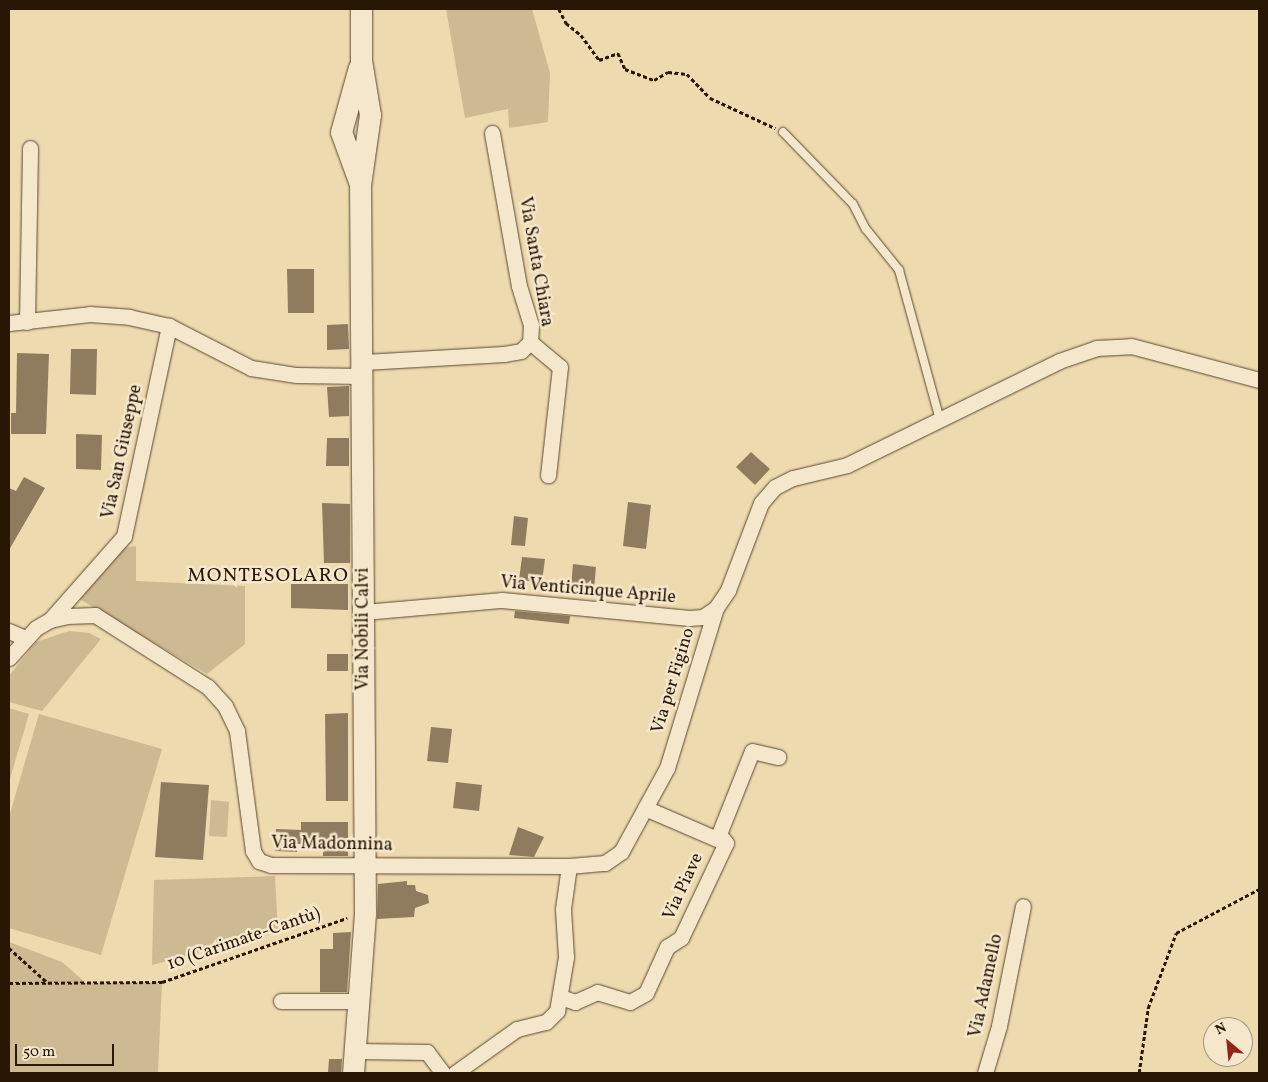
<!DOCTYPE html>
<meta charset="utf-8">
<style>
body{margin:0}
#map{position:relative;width:1268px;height:1082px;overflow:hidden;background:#eedaaf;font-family:Vollkorn,serif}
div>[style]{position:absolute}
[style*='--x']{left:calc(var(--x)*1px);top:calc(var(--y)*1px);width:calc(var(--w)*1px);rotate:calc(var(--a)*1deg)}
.green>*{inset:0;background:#cdb992}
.building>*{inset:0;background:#8f7c5e}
.path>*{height:2.5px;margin-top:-1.25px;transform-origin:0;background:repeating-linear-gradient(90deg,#291706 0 4px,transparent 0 6.5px)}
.roads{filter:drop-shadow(0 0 1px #5a4830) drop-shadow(0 0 1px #5a4830)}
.service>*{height:8px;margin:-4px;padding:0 4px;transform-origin:4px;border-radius:4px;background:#f4e7cb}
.minor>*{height:15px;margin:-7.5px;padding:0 7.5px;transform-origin:7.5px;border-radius:7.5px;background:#f4e7cb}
.secondary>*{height:21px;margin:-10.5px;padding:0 10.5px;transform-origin:10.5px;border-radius:10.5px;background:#f4e7cb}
span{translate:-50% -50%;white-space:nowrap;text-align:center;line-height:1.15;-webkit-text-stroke:5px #f4e7cb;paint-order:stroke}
.street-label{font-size:18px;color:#291706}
.quarter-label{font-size:20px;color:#291706;letter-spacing:1px}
.frame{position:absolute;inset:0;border:10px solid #291706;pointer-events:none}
.north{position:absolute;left:1203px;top:1017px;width:50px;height:50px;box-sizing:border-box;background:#f4e7cb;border:1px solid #a3947c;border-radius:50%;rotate:332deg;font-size:14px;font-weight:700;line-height:20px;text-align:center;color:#291706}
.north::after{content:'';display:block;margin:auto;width:18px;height:22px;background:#8f2418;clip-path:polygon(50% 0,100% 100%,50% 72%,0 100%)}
.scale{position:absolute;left:15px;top:1044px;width:99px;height:22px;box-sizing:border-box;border:2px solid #291706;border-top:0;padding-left:6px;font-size:15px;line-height:18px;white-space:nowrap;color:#291706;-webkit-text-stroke:4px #f4e7cb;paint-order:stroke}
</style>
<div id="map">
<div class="green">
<i style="clip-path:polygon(446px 9px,532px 9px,550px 73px,548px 122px,509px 128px,508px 109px,465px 118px)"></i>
<i style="clip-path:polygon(136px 546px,136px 581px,245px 586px,245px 644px,207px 674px,76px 597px,120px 548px)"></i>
<i style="clip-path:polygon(69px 631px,89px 633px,101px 639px,42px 711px,9px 702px,9px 676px,36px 642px)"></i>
<i style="clip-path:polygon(9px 708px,29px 714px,9px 782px)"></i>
<i style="clip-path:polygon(39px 714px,162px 749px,101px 955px,9px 928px,9px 817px)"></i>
<i style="clip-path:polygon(211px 800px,229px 802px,227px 837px,209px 836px)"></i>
<i style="clip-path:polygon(275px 876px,278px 932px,152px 965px,154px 880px)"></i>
<i style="clip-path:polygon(9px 942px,62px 962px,86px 983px,162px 982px,158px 1073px,9px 1073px)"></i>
</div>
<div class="building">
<i style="clip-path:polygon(287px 269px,314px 269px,314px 313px,288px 313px)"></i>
<i style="clip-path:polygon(348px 324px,349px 349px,327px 350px,327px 325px)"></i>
<i style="clip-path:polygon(71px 349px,97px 349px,96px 395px,70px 394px)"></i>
<i style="clip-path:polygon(17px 353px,49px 354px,46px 434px,11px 434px,11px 413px,16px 413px)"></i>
<i style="clip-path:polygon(349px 386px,349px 416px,329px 417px,327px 387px)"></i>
<i style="clip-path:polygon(76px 434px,102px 435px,101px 470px,76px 469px)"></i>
<i style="clip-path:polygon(327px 438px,349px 438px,349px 466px,326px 466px)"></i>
<i style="clip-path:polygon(751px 452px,770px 469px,755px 485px,736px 467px)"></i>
<i style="clip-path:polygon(24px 477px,45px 488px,9px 550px,9px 488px,16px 491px)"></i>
<i style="clip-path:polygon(628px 502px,651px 505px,646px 549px,623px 546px)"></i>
<i style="clip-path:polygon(322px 503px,350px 504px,350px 563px,324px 563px)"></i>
<i style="clip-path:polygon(514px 516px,528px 518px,525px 546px,511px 545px)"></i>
<i style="clip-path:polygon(522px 557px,545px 559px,542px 582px,519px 580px)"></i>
<i style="clip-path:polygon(573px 564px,596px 567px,594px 589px,571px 587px)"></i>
<i style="clip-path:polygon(291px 584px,348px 584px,348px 610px,291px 608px)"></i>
<i style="clip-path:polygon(515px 611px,570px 616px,569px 624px,514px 618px)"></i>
<i style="clip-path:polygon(327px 654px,348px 654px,348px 671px,327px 671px)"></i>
<i style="clip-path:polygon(348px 713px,348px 801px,326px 801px,325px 714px)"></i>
<i style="clip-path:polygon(431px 727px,452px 729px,448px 763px,427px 761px)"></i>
<i style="clip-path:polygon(161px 782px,209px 785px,203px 860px,155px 857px)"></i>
<i style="clip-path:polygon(456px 782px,482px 785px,479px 811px,453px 808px)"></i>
<i style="clip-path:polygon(301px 822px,348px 822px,348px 856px,323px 856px,323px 844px,297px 844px,297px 852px,275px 851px,276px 829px,301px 830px)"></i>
<i style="clip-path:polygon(518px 827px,544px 837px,534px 857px,509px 855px)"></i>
<i style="clip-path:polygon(407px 881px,407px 885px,415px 885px,416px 891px,428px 895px,429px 903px,415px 908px,414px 917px,377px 919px,378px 884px)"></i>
<i style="clip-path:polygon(351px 932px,347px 992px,320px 992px,320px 949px,333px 949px,333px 933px)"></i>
<i style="clip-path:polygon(329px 1059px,342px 1059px,341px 1073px,328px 1073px)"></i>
</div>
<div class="path">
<i style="--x:559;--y:9;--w:16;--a:63"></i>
<i style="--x:566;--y:23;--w:19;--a:39"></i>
<i style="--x:581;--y:35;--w:31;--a:54"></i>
<i style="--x:599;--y:60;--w:20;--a:-20"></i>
<i style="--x:618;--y:53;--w:17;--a:66"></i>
<i style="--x:625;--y:69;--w:31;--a:21"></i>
<i style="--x:654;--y:80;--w:16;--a:-30"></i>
<i style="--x:668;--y:72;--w:19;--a:6"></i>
<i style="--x:687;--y:74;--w:33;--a:46"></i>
<i style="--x:710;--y:98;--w:72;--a:24.8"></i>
<i style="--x:9;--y:948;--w:52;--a:41.9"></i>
<i style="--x:9;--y:983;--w:153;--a:-0.4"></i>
<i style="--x:162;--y:982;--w:196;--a:-19.1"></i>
<i style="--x:1139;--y:1073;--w:66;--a:-82.1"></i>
<i style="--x:1148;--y:1008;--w:80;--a:-69.5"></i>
<i style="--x:1176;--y:933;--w:94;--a:-27.9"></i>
</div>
<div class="roads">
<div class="service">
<i style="--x:783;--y:132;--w:100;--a:45.8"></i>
<i style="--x:853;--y:204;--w:28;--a:63"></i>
<i style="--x:866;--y:229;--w:53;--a:51.2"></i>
<i style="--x:899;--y:270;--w:156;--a:74.7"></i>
</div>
<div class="minor">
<i style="--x:492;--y:133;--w:155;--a:80"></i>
<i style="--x:519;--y:286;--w:41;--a:72.9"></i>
<i style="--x:531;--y:325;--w:17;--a:93"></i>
<i style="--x:27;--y:322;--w:174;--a:-89"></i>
<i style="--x:9;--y:323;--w:81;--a:-6.3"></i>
<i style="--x:90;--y:314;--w:39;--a:4"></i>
<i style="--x:129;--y:317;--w:41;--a:12.7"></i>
<i style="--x:169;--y:326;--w:92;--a:27.1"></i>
<i style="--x:251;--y:368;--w:46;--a:8.8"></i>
<i style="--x:296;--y:375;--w:67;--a:0.9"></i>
<i style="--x:530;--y:342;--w:39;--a:40"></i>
<i style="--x:560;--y:367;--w:109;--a:96.3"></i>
<i style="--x:364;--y:362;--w:140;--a:-3.3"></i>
<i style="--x:504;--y:354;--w:17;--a:-10"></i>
<i style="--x:521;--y:351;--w:13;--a:-45"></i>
<i style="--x:364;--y:612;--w:139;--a:-5"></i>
<i style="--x:502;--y:600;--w:188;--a:5.5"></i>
<i style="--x:689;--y:618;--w:14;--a:-4"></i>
<i style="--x:703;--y:617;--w:16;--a:-35"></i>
<i style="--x:50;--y:620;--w:112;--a:-48.6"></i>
<i style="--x:124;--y:536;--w:215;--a:-77.9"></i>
<i style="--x:9;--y:631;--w:17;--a:24"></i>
<i style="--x:9;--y:658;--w:40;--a:-48"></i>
<i style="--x:36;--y:628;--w:16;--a:-30"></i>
<i style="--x:50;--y:620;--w:17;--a:-13"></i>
<i style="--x:67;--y:616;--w:28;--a:-2"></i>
<i style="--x:95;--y:615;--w:134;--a:32.5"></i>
<i style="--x:208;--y:687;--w:25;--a:48"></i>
<i style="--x:225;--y:706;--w:28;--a:64"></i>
<i style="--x:237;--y:731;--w:121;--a:82.4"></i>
<i style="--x:253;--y:851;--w:12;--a:59"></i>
<i style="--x:259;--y:861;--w:13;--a:18"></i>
<i style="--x:271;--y:865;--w:298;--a:0.2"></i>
<i style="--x:569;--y:866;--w:36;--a:-5"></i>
<i style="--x:605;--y:863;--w:19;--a:-35"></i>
<i style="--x:621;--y:852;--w:96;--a:-61.3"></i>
<i style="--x:667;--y:768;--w:167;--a:-73"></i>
<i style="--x:716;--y:608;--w:22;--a:-56"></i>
<i style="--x:728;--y:590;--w:93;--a:-69.2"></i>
<i style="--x:761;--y:503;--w:21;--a:-49"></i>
<i style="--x:775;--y:487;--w:20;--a:-27"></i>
<i style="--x:793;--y:478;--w:56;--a:-13.5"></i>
<i style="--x:847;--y:465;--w:236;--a:-26.1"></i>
<i style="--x:1059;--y:361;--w:39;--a:-19"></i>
<i style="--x:1096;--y:348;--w:35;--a:-3"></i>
<i style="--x:1131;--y:346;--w:132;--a:14.9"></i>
<i style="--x:645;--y:808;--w:88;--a:23.4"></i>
<i style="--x:560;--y:997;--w:16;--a:18"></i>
<i style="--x:575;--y:1002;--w:24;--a:-24"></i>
<i style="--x:597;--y:992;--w:34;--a:17"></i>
<i style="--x:630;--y:1002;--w:18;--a:-29"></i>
<i style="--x:646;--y:993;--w:51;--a:-65.5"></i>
<i style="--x:667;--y:947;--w:17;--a:-33"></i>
<i style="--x:681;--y:938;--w:105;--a:-64.7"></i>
<i style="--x:726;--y:843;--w:11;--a:-128"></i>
<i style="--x:719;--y:834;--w:89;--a:-68.3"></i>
<i style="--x:752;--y:751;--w:27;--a:13"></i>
<i style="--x:281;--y:1001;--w:79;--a:0"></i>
<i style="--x:357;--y:1051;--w:70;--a:0.8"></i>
<i style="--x:427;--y:1052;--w:26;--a:53"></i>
<i style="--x:455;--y:1073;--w:76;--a:-35.4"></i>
<i style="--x:517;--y:1029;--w:30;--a:-14"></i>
<i style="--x:546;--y:1022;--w:16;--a:-45"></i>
<i style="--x:557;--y:1011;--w:55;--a:-80.5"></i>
<i style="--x:566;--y:957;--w:48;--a:-93.6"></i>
<i style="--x:563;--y:909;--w:43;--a:-82.1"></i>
<i style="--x:985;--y:1073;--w:49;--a:-73.4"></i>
<i style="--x:999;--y:1026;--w:122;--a:-78.7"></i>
</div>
<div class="secondary">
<i style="--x:359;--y:181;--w:52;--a:-110.2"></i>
<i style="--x:341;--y:132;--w:67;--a:-74.5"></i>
<i style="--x:353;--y:1073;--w:161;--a:-85.7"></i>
<i style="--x:365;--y:912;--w:727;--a:-90.39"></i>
<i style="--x:360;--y:185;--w:71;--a:-81.9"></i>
<i style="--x:370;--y:115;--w:56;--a:-99.3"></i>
<i style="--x:361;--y:60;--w:51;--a:-90"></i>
</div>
</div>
<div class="street-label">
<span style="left:535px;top:262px;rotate:80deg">Via Santa Chiara</span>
<span style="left:123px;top:452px;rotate:-78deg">Via San Giuseppe</span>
<span style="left:588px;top:591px;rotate:5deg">Via Venticinque Aprile</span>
<span style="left:364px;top:629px;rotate:-90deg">Via Nobili Calvi</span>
<span style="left:674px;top:681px;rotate:-73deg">Via per Figino</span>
<span style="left:332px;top:845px;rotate:1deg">Via Madonnina</span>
<span style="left:684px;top:887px;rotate:-65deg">Via Piave</span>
<span style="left:244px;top:940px;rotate:-19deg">10 (Carimate-Cantù)</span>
<span style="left:987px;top:986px;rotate:-78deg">Via Adamello</span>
</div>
<div class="quarter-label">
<span style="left:268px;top:576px">MONTESOLARO</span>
</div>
<div class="frame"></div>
<div class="north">N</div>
<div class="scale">50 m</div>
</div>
